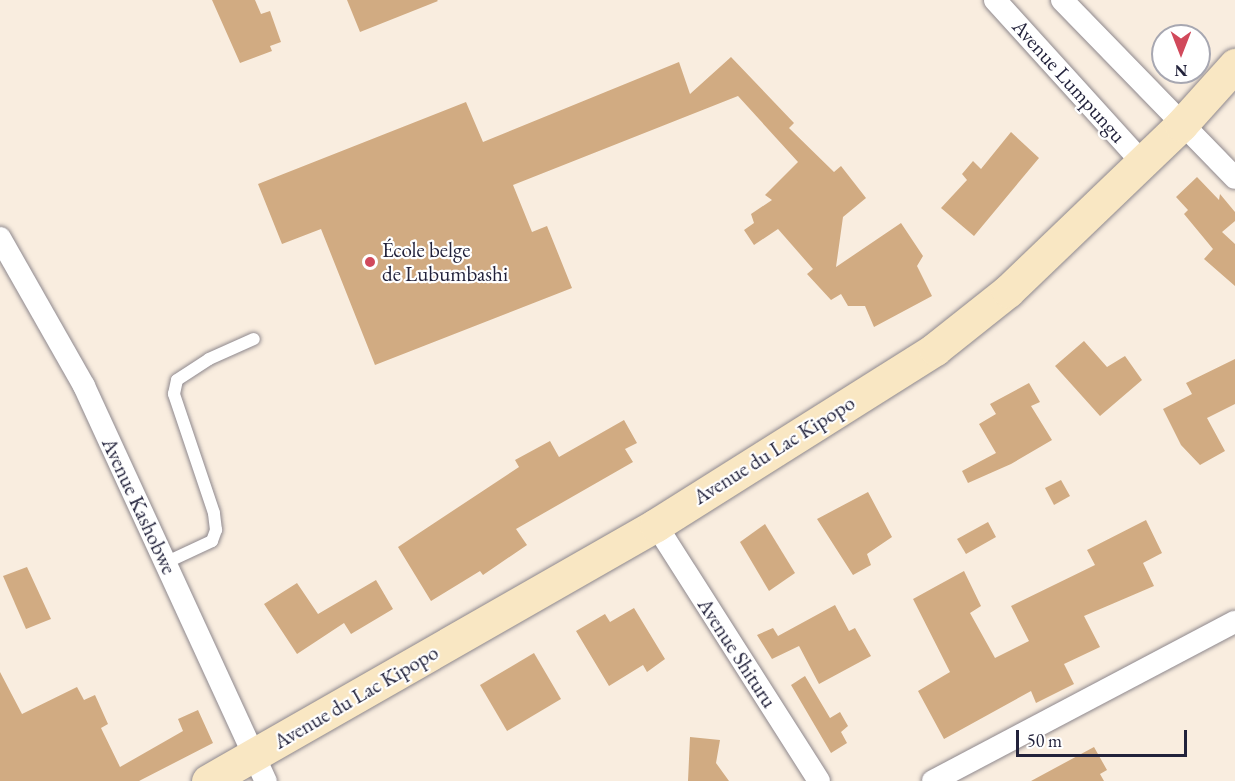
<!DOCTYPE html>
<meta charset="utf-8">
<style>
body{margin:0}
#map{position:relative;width:1235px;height:781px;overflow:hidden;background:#f9eddf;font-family:"EB Garamond",serif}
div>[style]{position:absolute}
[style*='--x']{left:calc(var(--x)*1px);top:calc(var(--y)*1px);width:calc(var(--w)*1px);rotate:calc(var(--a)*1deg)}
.building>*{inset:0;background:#d1ab82}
.roads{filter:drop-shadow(0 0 2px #8e888d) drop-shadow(0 0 2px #8e888d)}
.lane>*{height:12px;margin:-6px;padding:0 6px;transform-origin:6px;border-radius:6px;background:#fff}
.street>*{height:22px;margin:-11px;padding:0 11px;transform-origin:11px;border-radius:11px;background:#fff}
.secondary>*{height:33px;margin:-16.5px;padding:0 16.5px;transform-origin:16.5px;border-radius:16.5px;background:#f9e7c3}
.dots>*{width:16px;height:16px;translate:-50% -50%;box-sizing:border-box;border:3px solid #fff;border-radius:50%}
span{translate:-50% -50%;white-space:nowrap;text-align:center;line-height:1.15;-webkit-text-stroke:4.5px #fff;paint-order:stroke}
.street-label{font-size:21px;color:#22223b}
.poi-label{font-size:21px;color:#22223b}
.left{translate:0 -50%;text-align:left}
.north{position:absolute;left:1151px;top:24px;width:60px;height:60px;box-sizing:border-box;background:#fff;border:2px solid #a7a7b1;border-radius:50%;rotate:180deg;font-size:16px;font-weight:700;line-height:24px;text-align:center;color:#22223b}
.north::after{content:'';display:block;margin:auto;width:21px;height:27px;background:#d1495b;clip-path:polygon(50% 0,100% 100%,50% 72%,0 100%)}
.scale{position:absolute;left:1016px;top:730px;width:171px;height:27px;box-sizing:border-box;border:3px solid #22223b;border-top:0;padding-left:8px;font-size:18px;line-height:21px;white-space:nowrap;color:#22223b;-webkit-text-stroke:4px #fff;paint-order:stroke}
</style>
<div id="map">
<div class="building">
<i style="clip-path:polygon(212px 0,255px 0,261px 14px,270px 11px,281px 42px,270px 46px,272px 51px,240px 63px)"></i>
<i style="clip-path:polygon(347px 0,437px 0,438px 1px,360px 32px)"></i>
<i style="clip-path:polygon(731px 57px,794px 123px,789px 128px,834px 172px,841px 166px,866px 198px,843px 217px,836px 267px,901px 223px,923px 256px,917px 266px,932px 296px,874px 327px,865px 306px,848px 306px,841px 294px,831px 300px,807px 274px,813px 269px,778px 229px,754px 245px,744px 230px,754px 223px,751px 214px,772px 200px,765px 195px,798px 162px,738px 96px,513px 185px,532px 232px,547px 226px,572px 288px,375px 365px,321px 229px,282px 244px,258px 184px,466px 102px,483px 142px,679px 62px,690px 94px)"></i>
<i style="clip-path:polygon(1011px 132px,1039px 158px,974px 236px,941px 208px,967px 180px,962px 174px,973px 161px,981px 169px)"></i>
<i style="clip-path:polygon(1197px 177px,1219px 200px,1220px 194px,1235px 212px,1235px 221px,1222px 232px,1235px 244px,1235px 286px,1204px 259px,1213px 249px,1184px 214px,1188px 210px,1176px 197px)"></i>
<i style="clip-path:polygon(1084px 341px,1107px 367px,1125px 356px,1142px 380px,1100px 416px,1055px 366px)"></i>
<i style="clip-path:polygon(1235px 359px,1235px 404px,1207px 418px,1225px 451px,1200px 465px,1181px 445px,1163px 409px,1192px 394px,1186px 383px)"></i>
<i style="clip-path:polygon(1029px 383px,1040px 402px,1031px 406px,1052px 440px,1011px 464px,968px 483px,962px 471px,996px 453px,979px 424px,996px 414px,990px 404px)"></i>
<i style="clip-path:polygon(624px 420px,637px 443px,625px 449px,633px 462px,516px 529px,527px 545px,483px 575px,480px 571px,431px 601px,398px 547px,519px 467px,515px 460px,550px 441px,559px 457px)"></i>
<i style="clip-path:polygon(1061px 480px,1070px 496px,1054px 505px,1045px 488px)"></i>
<i style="clip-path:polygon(868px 492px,892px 537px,867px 554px,871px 565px,853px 575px,817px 519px)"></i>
<i style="clip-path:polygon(1146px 520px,1162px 553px,1143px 563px,1154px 586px,1084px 616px,1100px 647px,1064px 664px,1074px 684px,1036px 703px,1031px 691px,944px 739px,918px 691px,950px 672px,913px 599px,964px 571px,981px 606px,970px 613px,995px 658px,1029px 641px,1011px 606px,1095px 565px,1087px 550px)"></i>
<i style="clip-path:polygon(988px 522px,996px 537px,966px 554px,957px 539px)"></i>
<i style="clip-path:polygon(765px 524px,795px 573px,769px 591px,740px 542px)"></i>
<i style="clip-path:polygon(27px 567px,51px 619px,26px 629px,3px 576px)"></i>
<i style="clip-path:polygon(376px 580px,393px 609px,351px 634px,344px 623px,297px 654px,264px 604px,297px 583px,318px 614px)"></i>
<i style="clip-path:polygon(835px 605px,849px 631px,855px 628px,871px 656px,819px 684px,799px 646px,772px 659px,757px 635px,773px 628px,778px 636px)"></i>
<i style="clip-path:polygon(634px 608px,665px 659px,647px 672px,643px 665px,609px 686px,576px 631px,605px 614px,610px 622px)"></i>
<i style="clip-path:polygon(534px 653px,561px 699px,507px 731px,480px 685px)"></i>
<i style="clip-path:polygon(0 672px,22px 714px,77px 687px,84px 700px,95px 695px,108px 724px,101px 728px,120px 767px,183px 731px,178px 719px,198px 710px,213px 743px,139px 781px,0 781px)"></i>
<i style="clip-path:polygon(805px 676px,830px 718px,840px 712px,848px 726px,841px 732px,847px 743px,831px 753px,791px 685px)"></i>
<i style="clip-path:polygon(690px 737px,720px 740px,716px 763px,729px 781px,688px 781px)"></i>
<i style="clip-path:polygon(1094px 747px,1107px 770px,1100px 774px,1104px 781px,1031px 781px)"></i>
</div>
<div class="roads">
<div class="lane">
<i style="--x:165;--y:563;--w:52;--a:-25.1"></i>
<i style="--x:212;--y:541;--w:12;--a:-70"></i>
<i style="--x:216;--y:530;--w:17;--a:-97"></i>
<i style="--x:214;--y:513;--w:126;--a:-108.6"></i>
<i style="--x:174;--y:394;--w:14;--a:-78"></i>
<i style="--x:177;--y:380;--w:38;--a:-33"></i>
<i style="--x:209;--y:359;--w:49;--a:-24"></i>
</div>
<div class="street">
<i style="--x:995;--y:0;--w:219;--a:47.8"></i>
<i style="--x:1062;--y:0;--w:248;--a:45.8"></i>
<i style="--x:0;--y:238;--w:170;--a:60.4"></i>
<i style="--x:84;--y:386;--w:435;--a:65.3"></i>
<i style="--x:656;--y:525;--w:303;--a:57.5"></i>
<i style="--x:933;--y:781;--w:341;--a:-27.8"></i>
</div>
<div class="secondary">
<i style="--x:208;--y:781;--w:516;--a:-29.74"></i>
<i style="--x:656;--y:525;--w:330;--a:-32.2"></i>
<i style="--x:935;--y:349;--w:93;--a:-38.5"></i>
<i style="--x:1008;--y:291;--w:240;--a:-43.8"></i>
<i style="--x:1181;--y:125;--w:81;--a:-48"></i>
</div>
</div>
<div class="dots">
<i style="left:370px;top:262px;background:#d1495b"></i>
</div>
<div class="street-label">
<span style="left:1069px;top:81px;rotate:48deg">Avenue Lumpungu</span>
<span style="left:774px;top:450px;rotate:-32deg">Avenue du Lac Kipopo</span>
<span style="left:139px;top:506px;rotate:65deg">Avenue Kashobwe</span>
<span style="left:737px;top:653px;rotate:57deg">Avenue Shituru</span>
<span style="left:356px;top:697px;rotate:-30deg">Avenue du Lac Kipopo</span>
</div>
<div class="poi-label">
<span class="left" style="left:382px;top:262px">École belge<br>de Lubumbashi</span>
</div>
<div class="north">N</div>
<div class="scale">50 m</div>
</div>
